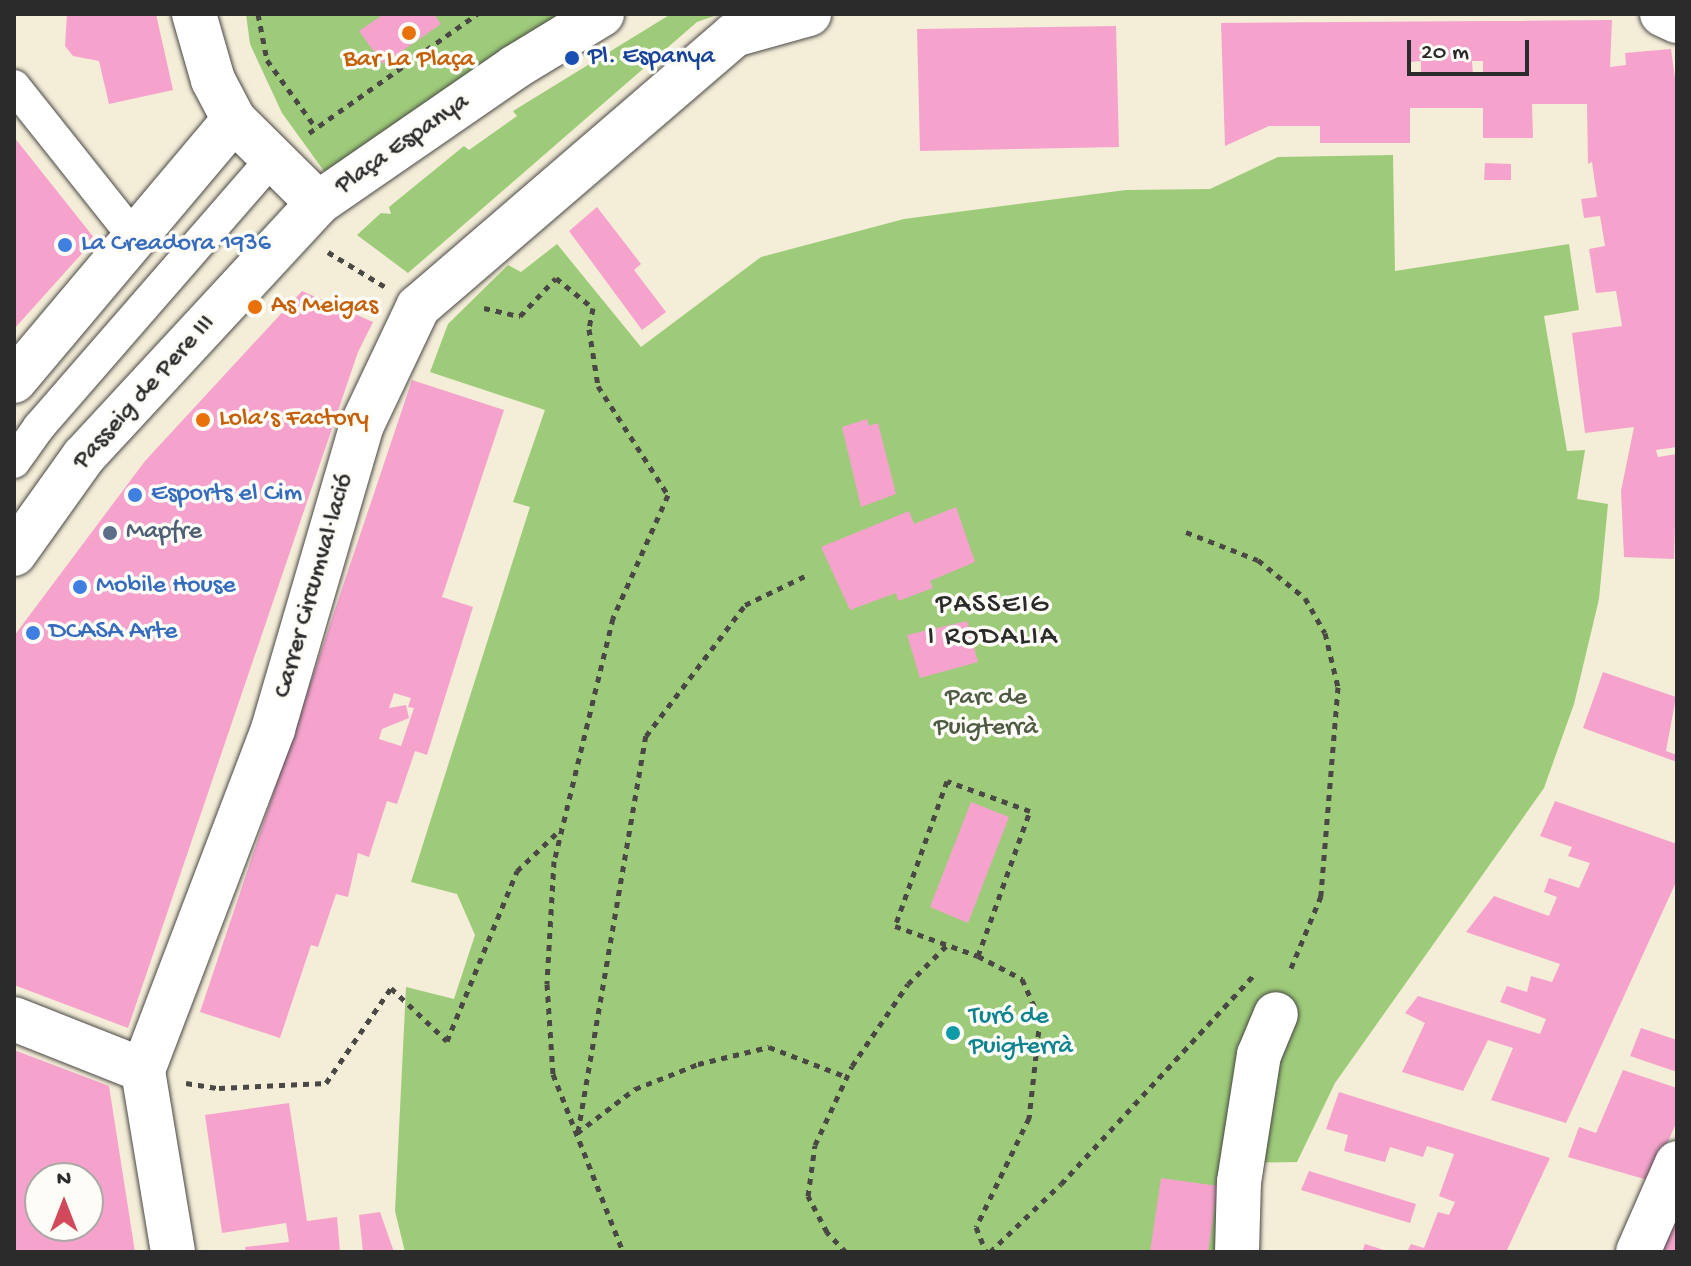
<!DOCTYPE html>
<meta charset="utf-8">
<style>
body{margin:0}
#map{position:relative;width:1691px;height:1266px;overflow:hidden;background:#f4edd8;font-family:"Gochi Hand",sans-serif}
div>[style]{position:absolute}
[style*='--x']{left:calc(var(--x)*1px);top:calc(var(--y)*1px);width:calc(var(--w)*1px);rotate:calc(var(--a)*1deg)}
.green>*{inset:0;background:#9ecb79}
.building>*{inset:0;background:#f5a3cd}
.path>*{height:5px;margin-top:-2.5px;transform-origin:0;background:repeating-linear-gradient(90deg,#494845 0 6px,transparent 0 12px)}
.roads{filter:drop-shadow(0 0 2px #494845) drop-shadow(0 0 2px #494845)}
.pedestrian>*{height:32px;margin:-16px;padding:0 16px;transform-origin:16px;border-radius:16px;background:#fff}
.minor>*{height:44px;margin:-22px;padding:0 22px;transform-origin:22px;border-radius:22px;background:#fff}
.dots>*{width:22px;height:22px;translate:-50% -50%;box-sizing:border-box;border:4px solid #fdfcf7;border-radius:50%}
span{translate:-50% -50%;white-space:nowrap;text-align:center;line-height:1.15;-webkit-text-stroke:7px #fdfcf7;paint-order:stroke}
.transit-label{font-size:26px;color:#164399}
.left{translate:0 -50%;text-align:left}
.food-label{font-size:26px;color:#c56008}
.street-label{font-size:26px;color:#2b2b2b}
.shop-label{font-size:26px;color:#366cbe}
.service-label{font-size:26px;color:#4e5e75}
.park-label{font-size:26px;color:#4e5b42}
.culture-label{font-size:26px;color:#0d838f}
.neighbourhood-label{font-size:28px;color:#2b2b2b;letter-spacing:2px}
.frame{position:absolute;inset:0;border:16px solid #2b2b2b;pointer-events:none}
.north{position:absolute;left:24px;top:1162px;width:80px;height:80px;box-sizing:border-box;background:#fdfcf7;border:2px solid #a9a8a5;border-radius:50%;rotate:0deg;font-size:22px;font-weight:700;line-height:32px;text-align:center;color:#2b2b2b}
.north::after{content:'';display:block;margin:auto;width:28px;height:36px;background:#d1495b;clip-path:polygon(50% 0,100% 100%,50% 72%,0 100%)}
.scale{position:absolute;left:1407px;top:40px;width:122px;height:36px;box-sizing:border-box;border:4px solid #2b2b2b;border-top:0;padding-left:10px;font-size:24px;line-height:28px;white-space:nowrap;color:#2b2b2b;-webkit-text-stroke:6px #fdfcf7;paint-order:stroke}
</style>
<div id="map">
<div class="green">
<i style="clip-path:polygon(246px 14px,565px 14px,329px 178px,282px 113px,250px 44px)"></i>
<i style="clip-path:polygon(671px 14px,720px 14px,697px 22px,408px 273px,357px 235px,381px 213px,391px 214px,389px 207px,464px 146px,469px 150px,517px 116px,513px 111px)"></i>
<i style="clip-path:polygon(1393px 155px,1395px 271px,1569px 244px,1579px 310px,1544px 316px,1567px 451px,1585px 450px,1577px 499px,1608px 504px,1599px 599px,1574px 704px,1544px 788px,1335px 1083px,1297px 1162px,1227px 1163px,1221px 1252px,405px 1252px,395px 1211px,406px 987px,454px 999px,475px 935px,457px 894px,411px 882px,530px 507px,513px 502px,545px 410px,430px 372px,448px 324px,508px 265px,521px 272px,557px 244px,641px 347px,761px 257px,904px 219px,1126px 190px,1210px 189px,1278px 157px)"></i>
</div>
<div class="building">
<i style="clip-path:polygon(67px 14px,156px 14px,173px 90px,109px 104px,99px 61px,73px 56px,65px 46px)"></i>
<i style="clip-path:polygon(384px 14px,434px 14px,441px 24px,383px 64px,359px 31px)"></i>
<i style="clip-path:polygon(evenodd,1612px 20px,1610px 67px,1626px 65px,1625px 53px,1671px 49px,1677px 93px,1677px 447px,1656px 450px,1658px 457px,1677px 454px,1674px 559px,1624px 557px,1621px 491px,1634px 427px,1585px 433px,1572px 333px,1622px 326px,1616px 291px,1596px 293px,1589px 249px,1605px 246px,1600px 216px,1584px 218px,1581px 199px,1597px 197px,1592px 162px,1588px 164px,1587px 104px,1532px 104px,1533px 138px,1483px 138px,1483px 108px,1410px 108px,1410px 143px,1320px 143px,1320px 126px,1269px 126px,1225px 146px,1221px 23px,1612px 20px,1421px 61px,1421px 75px,1411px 76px,1410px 62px,1421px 61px,1612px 20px,1472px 61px,1483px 61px,1483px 76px,1473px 76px,1472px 61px)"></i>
<i style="clip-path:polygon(1116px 26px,1119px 147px,920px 151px,917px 29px)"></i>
<i style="clip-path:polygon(14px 137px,95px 239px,14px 329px)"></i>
<i style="clip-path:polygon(1485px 163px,1511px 164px,1511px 180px,1484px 180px)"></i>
<i style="clip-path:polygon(597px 207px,641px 264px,634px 270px,666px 312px,642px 330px,569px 231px)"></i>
<i style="clip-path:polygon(302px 291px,373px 322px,358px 352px,128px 1028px,14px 985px,14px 636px,145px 461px)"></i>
<i style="clip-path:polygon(evenodd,412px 380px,504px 410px,442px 597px,473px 607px,427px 755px,415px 751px,397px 804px,387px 801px,369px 857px,358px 853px,348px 897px,336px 894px,318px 947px,311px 945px,280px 1038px,200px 1012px,412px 380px,394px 693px,411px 698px,408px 707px,414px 708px,401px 746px,379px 739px,382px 729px,409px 718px,406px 705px,389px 708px,394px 693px)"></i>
<i style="clip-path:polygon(867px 419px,869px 426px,878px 423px,896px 494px,861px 507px,842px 427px)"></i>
<i style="clip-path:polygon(956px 507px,975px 562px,930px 581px,933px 588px,898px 601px,896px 593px,850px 610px,821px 547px,909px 511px,914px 524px)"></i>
<i style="clip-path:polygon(967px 621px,978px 662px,920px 678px,907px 635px)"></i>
<i style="clip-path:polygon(1603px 672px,1676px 697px,1666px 751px,1677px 755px,1677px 762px,1583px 728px)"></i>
<i style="clip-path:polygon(1555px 801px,1677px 844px,1677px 880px,1566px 1123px,1491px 1100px,1513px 1048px,1488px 1040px,1463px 1091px,1402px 1072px,1425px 1023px,1405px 1013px,1418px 996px,1540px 1034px,1546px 1019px,1500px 1002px,1507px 986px,1527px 992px,1531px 976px,1552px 982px,1560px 964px,1466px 932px,1494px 896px,1549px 916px,1557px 897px,1544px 892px,1549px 878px,1579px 888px,1590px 863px,1568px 856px,1572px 847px,1540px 836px)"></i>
<i style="clip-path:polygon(971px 802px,1009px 817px,968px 923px,930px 907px)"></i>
<i style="clip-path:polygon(1641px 1028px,1677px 1040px,1677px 1072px,1630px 1056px)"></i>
<i style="clip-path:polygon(evenodd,14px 1050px,109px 1086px,135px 1252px,14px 1252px,14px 1050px,40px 1178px,88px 1178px,88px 1226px,40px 1226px,40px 1178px)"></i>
<i style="clip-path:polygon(1623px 1070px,1677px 1088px,1677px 1121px,1651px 1181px,1568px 1157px,1579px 1127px,1596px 1133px)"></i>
<i style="clip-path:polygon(1339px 1092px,1550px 1158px,1506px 1252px,1407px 1252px,1411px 1244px,1424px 1248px,1438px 1212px,1449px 1215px,1455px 1202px,1439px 1196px,1454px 1154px,1427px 1146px,1423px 1157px,1390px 1147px,1385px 1162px,1344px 1151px,1348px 1135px,1326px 1129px)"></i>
<i style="clip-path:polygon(289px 1103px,307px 1221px,337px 1217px,340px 1252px,246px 1252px,245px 1247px,289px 1242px,286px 1223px,222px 1233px,205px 1115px)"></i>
<i style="clip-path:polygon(1309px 1171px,1416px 1204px,1410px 1223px,1301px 1190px)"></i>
<i style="clip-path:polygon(1161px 1178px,1218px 1186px,1208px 1252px,1150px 1252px)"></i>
<i style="clip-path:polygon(1677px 1208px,1677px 1252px,1658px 1252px)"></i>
<i style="clip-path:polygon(380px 1212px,394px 1252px,363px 1252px,359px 1215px)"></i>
<i style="clip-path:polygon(1365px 1244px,1387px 1251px,1386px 1252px,1362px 1252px)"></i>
</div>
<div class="path">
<i style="--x:258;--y:14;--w:47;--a:78.9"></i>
<i style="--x:267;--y:60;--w:84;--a:54.2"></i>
<i style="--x:309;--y:133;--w:206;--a:-35.3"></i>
<i style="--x:328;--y:252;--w:66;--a:31.3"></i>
<i style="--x:484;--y:308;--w:37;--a:13"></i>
<i style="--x:520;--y:316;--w:52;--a:-46.5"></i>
<i style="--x:556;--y:278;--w:48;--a:39"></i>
<i style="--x:593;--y:308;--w:21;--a:101"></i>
<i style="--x:589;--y:329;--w:58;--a:81"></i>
<i style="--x:598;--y:386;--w:130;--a:57.3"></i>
<i style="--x:668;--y:495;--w:135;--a:114.1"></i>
<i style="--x:613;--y:618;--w:250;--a:103.6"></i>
<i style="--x:554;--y:861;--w:123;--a:93.3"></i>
<i style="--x:547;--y:984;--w:90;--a:86.2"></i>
<i style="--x:553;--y:1074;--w:191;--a:68.5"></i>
<i style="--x:1186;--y:532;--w:77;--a:21.3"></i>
<i style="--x:1258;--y:560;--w:60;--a:39"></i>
<i style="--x:1305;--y:598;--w:40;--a:60.3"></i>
<i style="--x:1325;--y:633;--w:56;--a:76.5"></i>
<i style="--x:1338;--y:687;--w:210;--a:94.7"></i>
<i style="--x:1321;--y:896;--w:83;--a:112.6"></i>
<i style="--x:978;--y:956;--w:154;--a:-70.3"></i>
<i style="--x:1030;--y:811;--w:88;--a:-160.1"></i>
<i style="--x:947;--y:781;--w:154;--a:109.7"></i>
<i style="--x:895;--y:926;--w:88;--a:19.9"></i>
<i style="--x:978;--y:956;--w:50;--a:27.6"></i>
<i style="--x:1022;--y:979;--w:44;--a:65.8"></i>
<i style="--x:1040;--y:1019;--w:100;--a:96.3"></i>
<i style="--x:1029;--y:1118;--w:121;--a:115.9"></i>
<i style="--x:976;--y:1227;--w:27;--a:68"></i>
<i style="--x:186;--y:1083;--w:33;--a:9"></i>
<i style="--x:219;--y:1088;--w:107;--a:-2.7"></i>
<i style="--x:326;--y:1083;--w:115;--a:-55.6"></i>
<i style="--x:391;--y:988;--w:77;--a:43.4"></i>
<i style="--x:447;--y:1041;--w:184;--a:-67.6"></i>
<i style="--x:517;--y:871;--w:61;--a:-43.7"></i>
<i style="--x:578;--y:1132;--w:402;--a:-80.3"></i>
<i style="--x:646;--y:736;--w:164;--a:-52.9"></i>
<i style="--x:745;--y:605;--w:69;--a:-25.8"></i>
<i style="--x:577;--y:1133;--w:73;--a:-37.2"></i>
<i style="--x:635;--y:1089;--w:68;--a:-21.6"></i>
<i style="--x:698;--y:1064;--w:73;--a:-13.5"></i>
<i style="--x:769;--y:1047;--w:84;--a:21"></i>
<i style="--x:846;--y:1252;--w:28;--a:-134"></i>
<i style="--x:827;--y:1232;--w:41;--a:-117.8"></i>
<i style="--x:808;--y:1196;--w:51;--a:-82.2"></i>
<i style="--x:815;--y:1145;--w:87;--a:-64.9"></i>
<i style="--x:852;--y:1066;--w:99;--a:-55.7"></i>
<i style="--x:908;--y:984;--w:55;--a:-45"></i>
<i style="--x:990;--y:1252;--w:98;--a:-43.8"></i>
<i style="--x:1061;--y:1184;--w:283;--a:-47.3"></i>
</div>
<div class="roads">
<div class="pedestrian">
<i style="--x:14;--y:86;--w:194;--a:51.5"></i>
<i style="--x:14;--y:462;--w:43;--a:-54.5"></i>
<i style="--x:39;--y:427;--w:355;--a:-49"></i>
</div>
<div class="minor">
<i style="--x:194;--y:14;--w:69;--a:73.9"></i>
<i style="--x:213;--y:80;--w:45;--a:62.3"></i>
<i style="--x:234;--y:120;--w:118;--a:44.7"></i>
<i style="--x:1662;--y:14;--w:17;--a:25"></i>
<i style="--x:14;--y:381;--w:341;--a:-49.9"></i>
<i style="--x:14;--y:554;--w:120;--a:-54.5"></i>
<i style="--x:84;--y:456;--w:345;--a:-47.2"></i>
<i style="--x:318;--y:203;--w:239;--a:-34.6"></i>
<i style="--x:515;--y:67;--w:102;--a:-31.3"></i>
<i style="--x:14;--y:1019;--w:139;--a:21.6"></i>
<i style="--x:173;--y:1252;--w:184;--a:-99.4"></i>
<i style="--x:143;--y:1070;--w:365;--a:-69.1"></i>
<i style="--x:273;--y:729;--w:317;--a:-73.7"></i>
<i style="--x:362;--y:425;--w:131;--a:-64.6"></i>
<i style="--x:418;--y:307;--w:417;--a:-40.7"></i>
<i style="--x:734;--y:35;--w:78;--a:-15.6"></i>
<i style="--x:1237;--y:1252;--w:70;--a:-88.4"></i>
<i style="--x:1239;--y:1182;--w:129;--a:-81.1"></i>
<i style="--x:1259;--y:1055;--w:44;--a:-67.5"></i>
<i style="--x:1638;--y:1252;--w:97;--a:-66.3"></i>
</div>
</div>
<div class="dots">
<i style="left:409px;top:33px;background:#e8710a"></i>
<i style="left:572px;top:58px;background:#1a4fb4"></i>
<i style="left:65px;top:245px;background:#3f7fe0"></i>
<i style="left:255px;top:307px;background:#e8710a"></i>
<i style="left:203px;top:420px;background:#e8710a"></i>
<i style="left:135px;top:495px;background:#3f7fe0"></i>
<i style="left:110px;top:533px;background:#5c6f8a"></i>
<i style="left:80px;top:587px;background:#3f7fe0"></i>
<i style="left:33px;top:633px;background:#3f7fe0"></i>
<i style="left:953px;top:1033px;background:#0f9aa8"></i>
</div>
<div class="transit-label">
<span class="left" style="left:588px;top:58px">Pl. Espanya</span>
</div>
<div class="food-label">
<span style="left:409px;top:61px">Bar La Plaça</span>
<span class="left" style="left:271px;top:307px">As Meigas</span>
<span class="left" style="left:219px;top:420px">Lola’s Factory</span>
</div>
<div class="street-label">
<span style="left:403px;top:145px;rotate:-35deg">Plaça Espanya</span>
<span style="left:145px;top:393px;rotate:-48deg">Passeig de Pere III</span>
<span style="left:315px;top:586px;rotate:-74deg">Carrer Circumval·lació</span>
</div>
<div class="shop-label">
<span class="left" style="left:81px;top:245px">La Creadora 1936</span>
<span class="left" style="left:151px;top:495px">Esports el Cim</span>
<span class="left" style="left:96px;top:587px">Mobile House</span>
<span class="left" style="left:49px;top:633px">DCASA Arte</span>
</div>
<div class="service-label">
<span class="left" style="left:126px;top:533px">Mapfre</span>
</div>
<div class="park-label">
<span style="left:986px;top:714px">Parc de<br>Puigterrà</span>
</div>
<div class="culture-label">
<span class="left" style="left:969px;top:1033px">Turó de<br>Puigterrà</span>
</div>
<div class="neighbourhood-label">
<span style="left:993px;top:622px">PASSEIG<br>I RODALIA</span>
</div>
<div class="frame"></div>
<div class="north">N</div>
<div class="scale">20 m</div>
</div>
